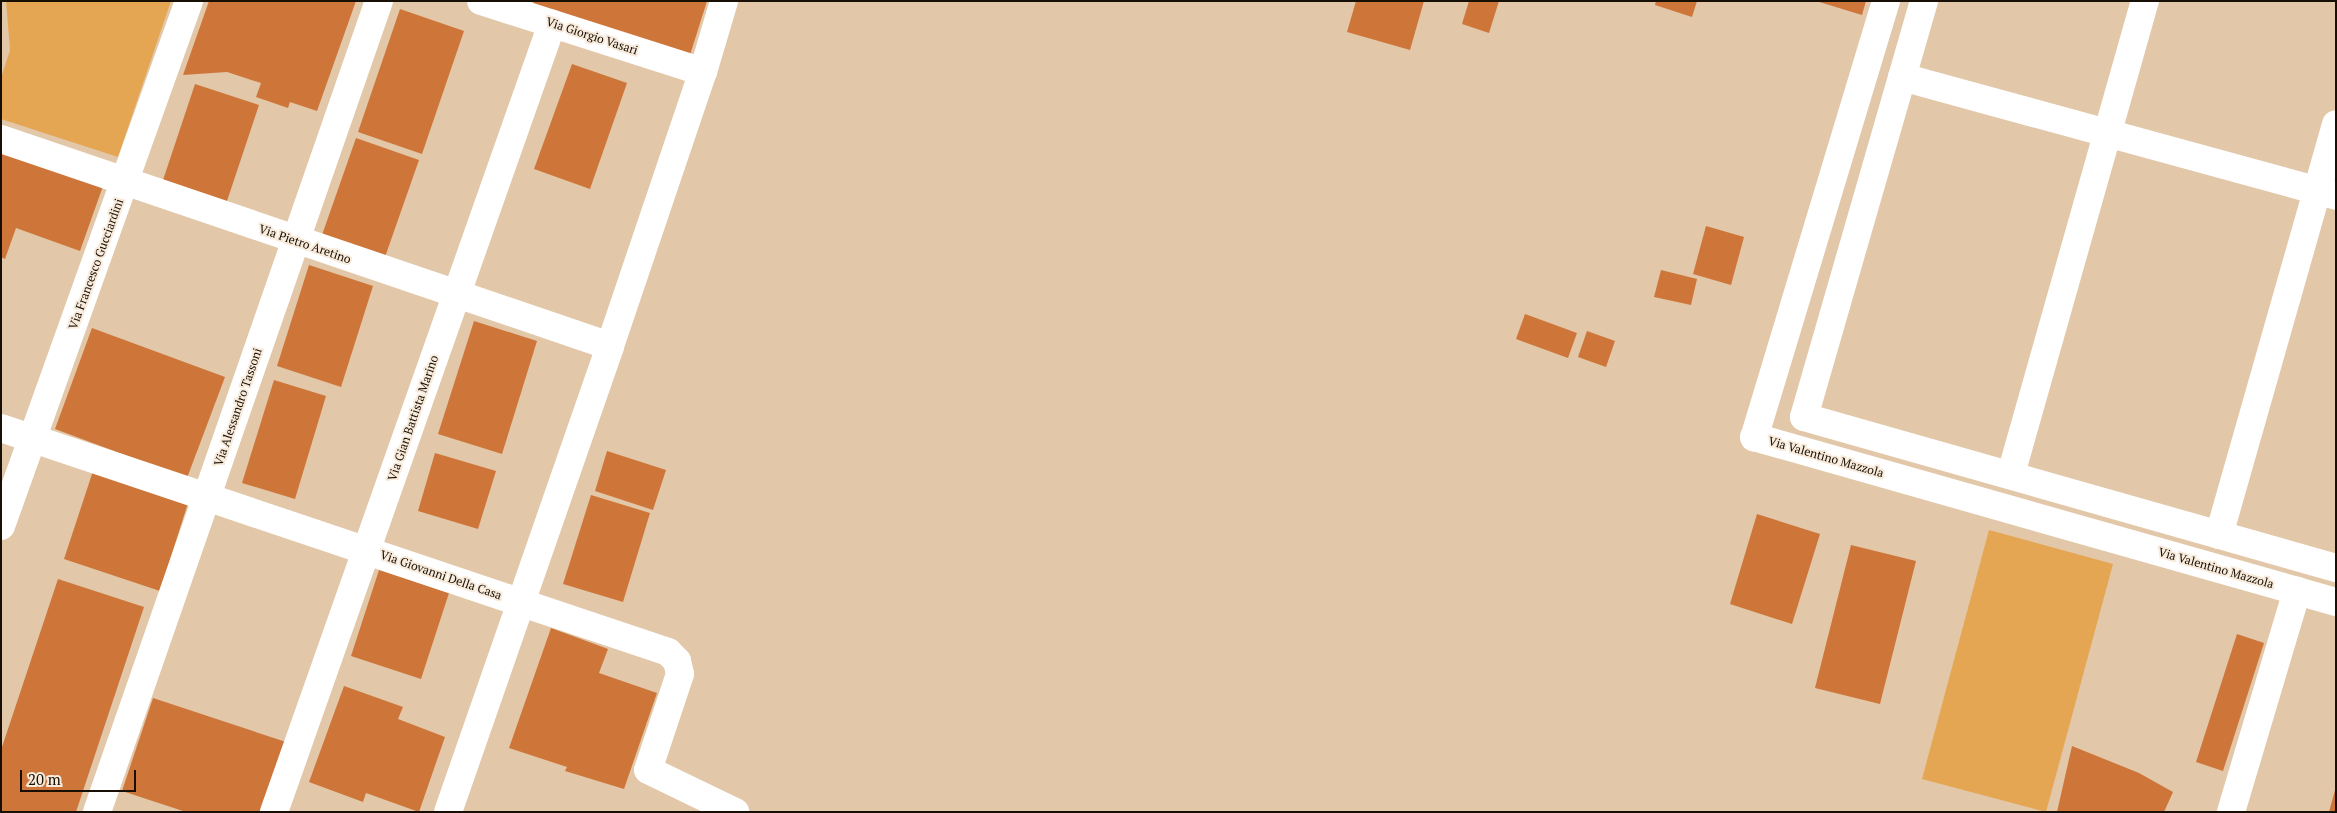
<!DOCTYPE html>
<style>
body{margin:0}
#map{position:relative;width:2337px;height:813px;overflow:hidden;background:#e2c7a8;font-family:"PT Serif",serif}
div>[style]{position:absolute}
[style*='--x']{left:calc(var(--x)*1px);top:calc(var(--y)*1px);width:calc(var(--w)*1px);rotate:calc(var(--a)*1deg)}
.green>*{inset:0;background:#e5a653}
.building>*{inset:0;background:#ce763a}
.minor>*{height:28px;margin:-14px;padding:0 14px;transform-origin:14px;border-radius:14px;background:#fff}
span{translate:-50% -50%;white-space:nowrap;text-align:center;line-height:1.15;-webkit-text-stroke:4px #f8ebdb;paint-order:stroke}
.street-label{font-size:12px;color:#170e04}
.frame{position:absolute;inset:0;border:2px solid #170e04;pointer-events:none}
.scale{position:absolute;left:20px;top:770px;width:116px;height:22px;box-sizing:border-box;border:2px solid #170e04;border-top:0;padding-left:6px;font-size:15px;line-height:18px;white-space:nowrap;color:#170e04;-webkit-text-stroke:4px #f8ebdb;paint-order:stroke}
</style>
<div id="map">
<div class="green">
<i style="clip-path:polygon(6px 1px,171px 1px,118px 157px,1px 119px,1px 78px,10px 50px)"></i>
<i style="clip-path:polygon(1989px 530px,2113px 564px,2046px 812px,1922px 779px)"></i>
</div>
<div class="building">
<i style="clip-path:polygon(209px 1px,356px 1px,317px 111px,290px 102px,288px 108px,256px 97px,261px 83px,227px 72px,183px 75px)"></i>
<i style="clip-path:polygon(534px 1px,707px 1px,690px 55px,533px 4px)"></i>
<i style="clip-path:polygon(1356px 1px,1424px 1px,1410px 50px,1347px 32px)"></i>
<i style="clip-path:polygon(1469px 1px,1499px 1px,1489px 33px,1462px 24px)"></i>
<i style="clip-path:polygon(1656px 1px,1697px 1px,1692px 17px,1655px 5px)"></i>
<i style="clip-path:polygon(1816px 1px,1866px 1px,1862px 15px)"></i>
<i style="clip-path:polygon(400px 9px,464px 31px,422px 154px,358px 132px)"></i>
<i style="clip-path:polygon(572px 64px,627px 83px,590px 189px,534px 169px)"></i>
<i style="clip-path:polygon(195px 84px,259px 105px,225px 207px,161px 186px)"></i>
<i style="clip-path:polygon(356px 138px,419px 160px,385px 257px,322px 235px)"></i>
<i style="clip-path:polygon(1px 150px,103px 186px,80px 251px,16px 228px,5px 259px,1px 257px)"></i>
<i style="clip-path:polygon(1706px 226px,1744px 237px,1731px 285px,1693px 274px)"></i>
<i style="clip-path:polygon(309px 265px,373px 286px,341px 387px,277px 366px)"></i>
<i style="clip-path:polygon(1661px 270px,1697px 279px,1691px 305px,1654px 297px)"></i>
<i style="clip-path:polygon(1525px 314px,1577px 333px,1568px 358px,1516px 339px)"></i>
<i style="clip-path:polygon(474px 321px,537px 341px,502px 454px,438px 434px)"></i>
<i style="clip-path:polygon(92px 328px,225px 377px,187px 478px,55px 429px)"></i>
<i style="clip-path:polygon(1587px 331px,1615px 341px,1606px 367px,1578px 357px)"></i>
<i style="clip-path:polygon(274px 380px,326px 396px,295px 499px,242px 483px)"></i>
<i style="clip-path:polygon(607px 451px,666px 470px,653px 510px,595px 491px)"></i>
<i style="clip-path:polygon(435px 453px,496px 471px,478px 529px,418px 511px)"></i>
<i style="clip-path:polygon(94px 468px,189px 500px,160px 591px,64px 559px)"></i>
<i style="clip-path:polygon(591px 495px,650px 513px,623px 602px,563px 584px)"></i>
<i style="clip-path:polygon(1757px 514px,1820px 534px,1792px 624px,1730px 604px)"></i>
<i style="clip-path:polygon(1851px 545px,1916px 561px,1880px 704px,1815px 688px)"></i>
<i style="clip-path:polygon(379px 570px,449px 593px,421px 679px,351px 656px)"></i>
<i style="clip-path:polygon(58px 579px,144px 607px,76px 812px,1px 812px,1px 750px)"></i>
<i style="clip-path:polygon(551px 628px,608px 649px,599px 673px,657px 693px,624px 789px,565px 771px,567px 767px,509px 748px)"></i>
<i style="clip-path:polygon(2237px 634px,2264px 643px,2223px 771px,2196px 762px)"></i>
<i style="clip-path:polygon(344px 686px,403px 707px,398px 719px,445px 737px,419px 812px,366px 793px,363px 802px,309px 782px)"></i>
<i style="clip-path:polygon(153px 698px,286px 742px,264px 812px,186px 812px,122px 791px)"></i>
<i style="clip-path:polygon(2072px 746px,2139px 773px,2173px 792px,2164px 812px,2057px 812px)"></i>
<i style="clip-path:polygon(2335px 790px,2336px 812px,2329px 812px)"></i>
</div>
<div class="minor">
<i style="--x:481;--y:1;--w:233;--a:17.7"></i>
<i style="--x:1886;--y:1;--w:456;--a:106.8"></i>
<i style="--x:1754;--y:437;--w:605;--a:15.83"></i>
<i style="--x:1924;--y:1;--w:433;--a:106.1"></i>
<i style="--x:1804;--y:417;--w:553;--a:15.85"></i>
<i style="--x:1902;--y:77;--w:450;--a:15.3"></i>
<i style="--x:1;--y:139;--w:643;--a:18.77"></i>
<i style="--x:1;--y:428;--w:704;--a:18.56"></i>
<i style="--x:668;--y:652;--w:13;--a:45"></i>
<i style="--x:677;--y:661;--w:13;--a:77"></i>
<i style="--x:680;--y:674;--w:101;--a:108.4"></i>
<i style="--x:648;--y:770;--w:97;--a:25.8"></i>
<i style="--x:2011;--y:474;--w:492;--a:-74.2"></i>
<i style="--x:1;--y:526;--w:558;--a:-70.3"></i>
<i style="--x:2219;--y:535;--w:427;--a:-74.1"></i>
<i style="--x:97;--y:812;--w:859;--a:-70.83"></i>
<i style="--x:274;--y:812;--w:836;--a:-70.57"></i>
<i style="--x:448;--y:812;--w:493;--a:-70.8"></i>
<i style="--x:610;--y:346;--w:289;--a:-71.3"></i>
<i style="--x:703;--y:72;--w:74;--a:-73.5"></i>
<i style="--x:2231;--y:812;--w:231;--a:-73.4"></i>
</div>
<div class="street-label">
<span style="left:592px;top:36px;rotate:18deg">Via Giorgio Vasari</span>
<span style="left:305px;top:244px;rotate:19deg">Via Pietro Aretino</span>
<span style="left:96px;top:264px;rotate:-70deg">Via Francesco Gucciardini</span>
<span style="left:238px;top:407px;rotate:-71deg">Via Alessandro Tassoni</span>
<span style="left:413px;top:418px;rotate:-71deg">Via Gian Battista Marino</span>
<span style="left:1826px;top:457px;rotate:16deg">Via Valentino Mazzola</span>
<span style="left:2216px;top:568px;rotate:16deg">Via Valentino Mazzola</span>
<span style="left:441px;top:575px;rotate:19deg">Via Giovanni Della Casa</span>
</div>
<div class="frame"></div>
<div class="scale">20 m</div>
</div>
